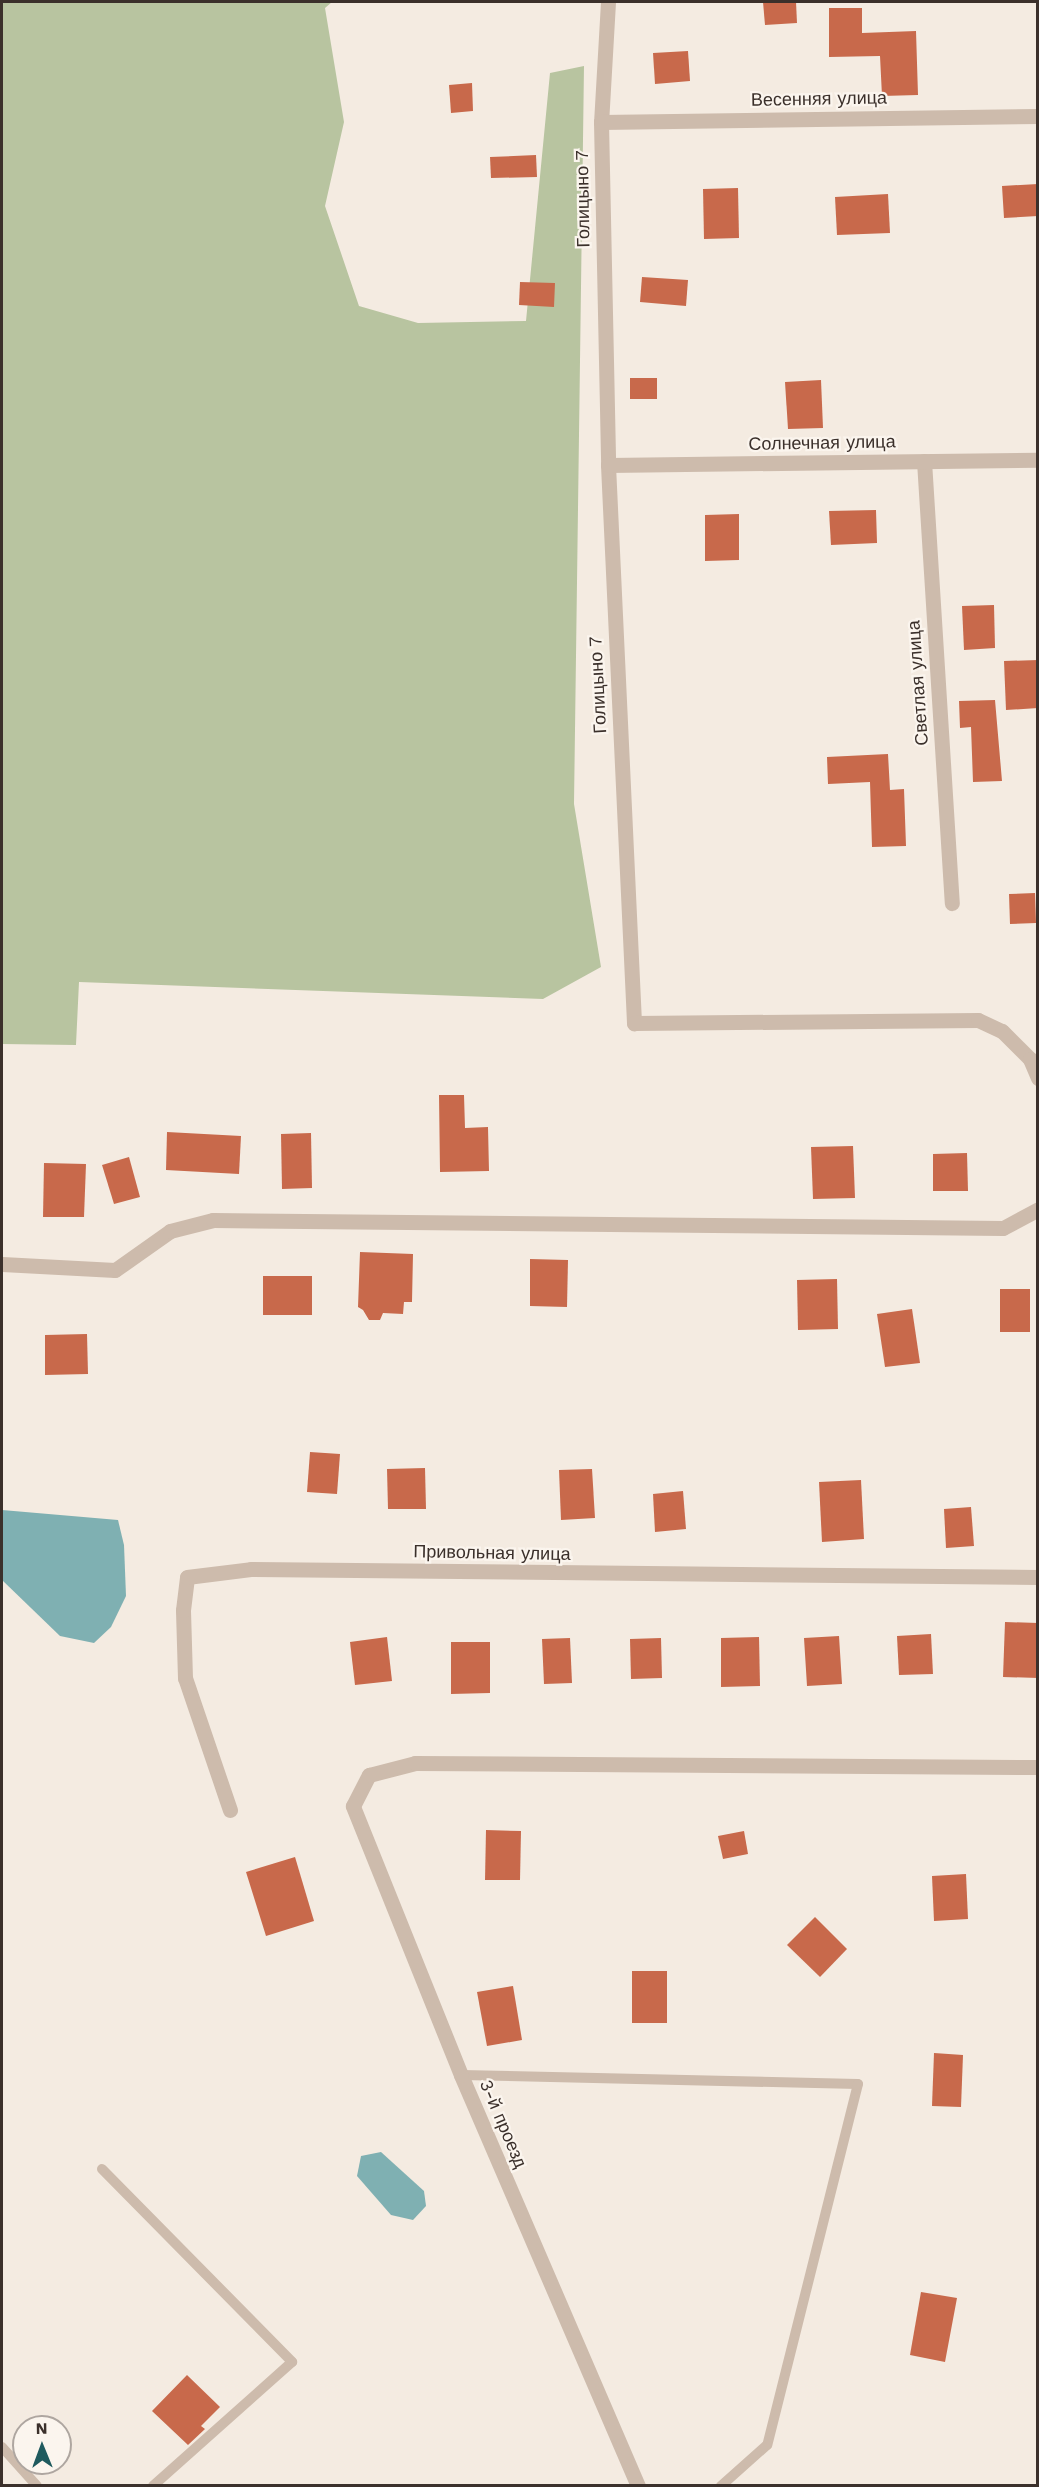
<!DOCTYPE html>
<meta charset="utf-8">
<style>
body{margin:0}
#map{position:relative;width:1039px;height:2487px;overflow:hidden;background:#f4ebe1;font-family:"Work Sans",sans-serif}
div>[style]{position:absolute}
[style*='--x']{left:calc(var(--x)*1px);top:calc(var(--y)*1px);width:calc(var(--w)*1px);rotate:calc(var(--a)*1deg)}
.green>*{inset:0;background:#b8c4a0}
.water>*{inset:0;background:#7fb0b2}
.building>*{inset:0;background:#c8694b}
.service>*{height:10px;margin:-5px;padding:0 5px;transform-origin:5px;border-radius:5px;background:#cdbbac}
.minor>*{height:15px;margin:-7.5px;padding:0 7.5px;transform-origin:7.5px;border-radius:7.5px;background:#cdbbac}
span{translate:-50% -50%;white-space:nowrap;text-align:center;line-height:1.15;-webkit-text-stroke:4.5px #fbf5ee;paint-order:stroke}
.street-label{font-size:18px;color:#3b302b}
.frame{position:absolute;inset:0;border:3px solid #3b302b;pointer-events:none}
.north{position:absolute;left:12px;top:2415px;width:60px;height:60px;box-sizing:border-box;background:#fbf5ee;border:2px solid #aea6a0;border-radius:50%;rotate:359deg;font-size:16px;font-weight:700;line-height:24px;text-align:center;color:#3b302b}
.north::after{content:'';display:block;margin:auto;width:21px;height:27px;background:#1f5a5e;clip-path:polygon(50% 0,100% 100%,50% 72%,0 100%)}
</style>
<div id="map">
<div class="green">
<i style="clip-path:polygon(2px 2px,332px 2px,325px 8px,344px 122px,325px 206px,359px 306px,418px 323px,526px 321px,550px 73px,584px 66px,574px 804px,601px 967px,543px 999px,79px 982px,76px 1045px,2px 1044px)"></i>
</div>
<div class="water">
<i style="clip-path:polygon(2px 1510px,118px 1520px,124px 1545px,126px 1596px,111px 1627px,94px 1643px,60px 1636px,2px 1580px)"></i>
<i style="clip-path:polygon(381px 2152px,424px 2191px,426px 2206px,413px 2220px,391px 2215px,357px 2176px,361px 2156px)"></i>
</div>
<div class="building">
<i style="clip-path:polygon(763px 2px,796px 2px,797px 23px,765px 25px)"></i>
<i style="clip-path:polygon(829px 8px,862px 8px,862px 33px,916px 31px,918px 95px,882px 96px,880px 56px,829px 57px)"></i>
<i style="clip-path:polygon(688px 51px,690px 81px,655px 84px,653px 53px)"></i>
<i style="clip-path:polygon(472px 83px,473px 111px,451px 113px,449px 85px)"></i>
<i style="clip-path:polygon(536px 155px,537px 177px,491px 178px,490px 157px)"></i>
<i style="clip-path:polygon(1038px 184px,1038px 216px,1004px 218px,1002px 186px)"></i>
<i style="clip-path:polygon(738px 188px,739px 238px,704px 239px,703px 189px)"></i>
<i style="clip-path:polygon(888px 194px,890px 233px,837px 235px,835px 197px)"></i>
<i style="clip-path:polygon(642px 277px,688px 280px,686px 306px,640px 302px)"></i>
<i style="clip-path:polygon(520px 282px,555px 283px,554px 307px,519px 305px)"></i>
<i style="clip-path:polygon(630px 378px,657px 378px,657px 399px,630px 399px)"></i>
<i style="clip-path:polygon(821px 380px,823px 428px,788px 429px,785px 382px)"></i>
<i style="clip-path:polygon(876px 510px,877px 543px,831px 545px,829px 511px)"></i>
<i style="clip-path:polygon(739px 514px,739px 560px,705px 561px,705px 515px)"></i>
<i style="clip-path:polygon(994px 605px,995px 648px,964px 650px,962px 606px)"></i>
<i style="clip-path:polygon(1038px 660px,1038px 708px,1006px 710px,1004px 661px)"></i>
<i style="clip-path:polygon(995px 700px,1002px 781px,973px 782px,971px 727px,960px 728px,959px 701px)"></i>
<i style="clip-path:polygon(888px 754px,890px 790px,904px 789px,906px 846px,872px 847px,870px 782px,828px 784px,827px 757px)"></i>
<i style="clip-path:polygon(1035px 893px,1036px 923px,1010px 924px,1009px 894px)"></i>
<i style="clip-path:polygon(439px 1095px,464px 1095px,465px 1128px,488px 1127px,489px 1171px,440px 1172px)"></i>
<i style="clip-path:polygon(167px 1132px,241px 1136px,239px 1174px,166px 1170px)"></i>
<i style="clip-path:polygon(311px 1133px,312px 1188px,282px 1189px,281px 1134px)"></i>
<i style="clip-path:polygon(853px 1146px,855px 1198px,813px 1199px,811px 1147px)"></i>
<i style="clip-path:polygon(967px 1153px,968px 1191px,933px 1191px,933px 1154px)"></i>
<i style="clip-path:polygon(129px 1157px,140px 1197px,114px 1204px,102px 1165px)"></i>
<i style="clip-path:polygon(44px 1163px,86px 1164px,84px 1217px,43px 1217px)"></i>
<i style="clip-path:polygon(360px 1252px,413px 1254px,412px 1302px,404px 1302px,403px 1314px,383px 1313px,380px 1320px,369px 1320px,363px 1310px,358px 1307px)"></i>
<i style="clip-path:polygon(530px 1259px,568px 1260px,567px 1307px,530px 1306px)"></i>
<i style="clip-path:polygon(263px 1276px,312px 1276px,312px 1315px,263px 1315px)"></i>
<i style="clip-path:polygon(837px 1279px,838px 1329px,798px 1330px,797px 1280px)"></i>
<i style="clip-path:polygon(1000px 1289px,1030px 1289px,1030px 1332px,1000px 1332px)"></i>
<i style="clip-path:polygon(912px 1309px,920px 1363px,885px 1367px,877px 1314px)"></i>
<i style="clip-path:polygon(87px 1334px,88px 1374px,45px 1375px,45px 1335px)"></i>
<i style="clip-path:polygon(310px 1452px,340px 1454px,337px 1494px,307px 1492px)"></i>
<i style="clip-path:polygon(425px 1468px,426px 1509px,388px 1509px,387px 1469px)"></i>
<i style="clip-path:polygon(592px 1469px,595px 1518px,561px 1520px,559px 1470px)"></i>
<i style="clip-path:polygon(861px 1480px,864px 1539px,822px 1542px,819px 1482px)"></i>
<i style="clip-path:polygon(683px 1491px,686px 1529px,655px 1532px,653px 1494px)"></i>
<i style="clip-path:polygon(971px 1507px,974px 1546px,946px 1548px,944px 1509px)"></i>
<i style="clip-path:polygon(1005px 1622px,1038px 1623px,1038px 1678px,1003px 1677px)"></i>
<i style="clip-path:polygon(931px 1634px,933px 1674px,899px 1675px,897px 1636px)"></i>
<i style="clip-path:polygon(839px 1636px,842px 1684px,807px 1686px,804px 1638px)"></i>
<i style="clip-path:polygon(387px 1637px,392px 1681px,355px 1685px,350px 1642px)"></i>
<i style="clip-path:polygon(759px 1637px,760px 1686px,721px 1687px,721px 1638px)"></i>
<i style="clip-path:polygon(570px 1638px,572px 1683px,544px 1684px,542px 1639px)"></i>
<i style="clip-path:polygon(661px 1638px,662px 1678px,631px 1679px,630px 1639px)"></i>
<i style="clip-path:polygon(451px 1642px,490px 1642px,490px 1693px,451px 1694px)"></i>
<i style="clip-path:polygon(486px 1830px,521px 1831px,520px 1880px,485px 1880px)"></i>
<i style="clip-path:polygon(744px 1831px,748px 1854px,723px 1859px,718px 1836px)"></i>
<i style="clip-path:polygon(295px 1857px,314px 1921px,266px 1936px,246px 1872px)"></i>
<i style="clip-path:polygon(966px 1874px,968px 1919px,934px 1921px,932px 1876px)"></i>
<i style="clip-path:polygon(815px 1917px,847px 1949px,820px 1977px,787px 1945px)"></i>
<i style="clip-path:polygon(632px 1971px,667px 1971px,667px 2023px,632px 2023px)"></i>
<i style="clip-path:polygon(513px 1986px,522px 2040px,487px 2046px,477px 1992px)"></i>
<i style="clip-path:polygon(934px 2053px,963px 2055px,961px 2107px,932px 2106px)"></i>
<i style="clip-path:polygon(921px 2292px,957px 2298px,945px 2362px,910px 2355px)"></i>
<i style="clip-path:polygon(187px 2375px,220px 2407px,201px 2426px,205px 2429px,188px 2445px,152px 2411px)"></i>
</div>
<div class="service">
<i style="--x:461;--y:2075;--w:397;--a:1.3"></i>
<i style="--x:858;--y:2084;--w:372;--a:104.1"></i>
<i style="--x:767;--y:2445;--w:62;--a:138.3"></i>
<i style="--x:102;--y:2169;--w:271;--a:45.4"></i>
<i style="--x:292;--y:2362;--w:186;--a:138.3"></i>
<i style="--x:2;--y:2447;--w:52;--a:48.1"></i>
</div>
<div class="minor">
<i style="--x:608;--y:2;--w:120;--a:93.3"></i>
<i style="--x:601;--y:122;--w:343;--a:88.8"></i>
<i style="--x:608;--y:465;--w:559;--a:87.33"></i>
<i style="--x:634;--y:1023;--w:344;--a:-0.5"></i>
<i style="--x:978;--y:1020;--w:26;--a:25"></i>
<i style="--x:1002;--y:1031;--w:40;--a:45"></i>
<i style="--x:1030;--y:1059;--w:21;--a:67"></i>
<i style="--x:601;--y:122;--w:437;--a:-0.8"></i>
<i style="--x:924;--y:461;--w:443;--a:86.4"></i>
<i style="--x:608;--y:465;--w:430;--a:-0.7"></i>
<i style="--x:2;--y:1264;--w:113;--a:3"></i>
<i style="--x:115;--y:1270;--w:67;--a:-35.3"></i>
<i style="--x:170;--y:1231;--w:44;--a:-14.3"></i>
<i style="--x:213;--y:1220;--w:790;--a:0.58"></i>
<i style="--x:1003;--y:1228;--w:40;--a:-28"></i>
<i style="--x:230;--y:1810;--w:139;--a:-108.8"></i>
<i style="--x:185;--y:1678;--w:68;--a:-91.7"></i>
<i style="--x:183;--y:1610;--w:33;--a:-83"></i>
<i style="--x:187;--y:1577;--w:64;--a:-7.1"></i>
<i style="--x:251;--y:1569;--w:787;--a:0.58"></i>
<i style="--x:638;--y:2486;--w:447;--a:-113.3"></i>
<i style="--x:461;--y:2075;--w:290;--a:-111.9"></i>
<i style="--x:353;--y:1806;--w:35;--a:-63"></i>
<i style="--x:369;--y:1775;--w:48;--a:-14.6"></i>
<i style="--x:415;--y:1763;--w:623;--a:0.37"></i>
</div>
<div class="street-label">
<span style="left:819px;top:99px;rotate:-1deg">Весенняя улица</span>
<span style="left:583px;top:199px;rotate:-91deg">Голицыно 7</span>
<span style="left:822px;top:443px;rotate:-1deg">Солнечная улица</span>
<span style="left:918px;top:683px;rotate:-94deg">Светлая улица</span>
<span style="left:598px;top:685px;rotate:-93deg">Голицыно 7</span>
<span style="left:492px;top:1553px;rotate:1deg">Привольная улица</span>
<span style="left:503px;top:2124px;rotate:67deg">3-й проезд</span>
</div>
<div class="frame"></div>
<div class="north">N</div>
</div>
